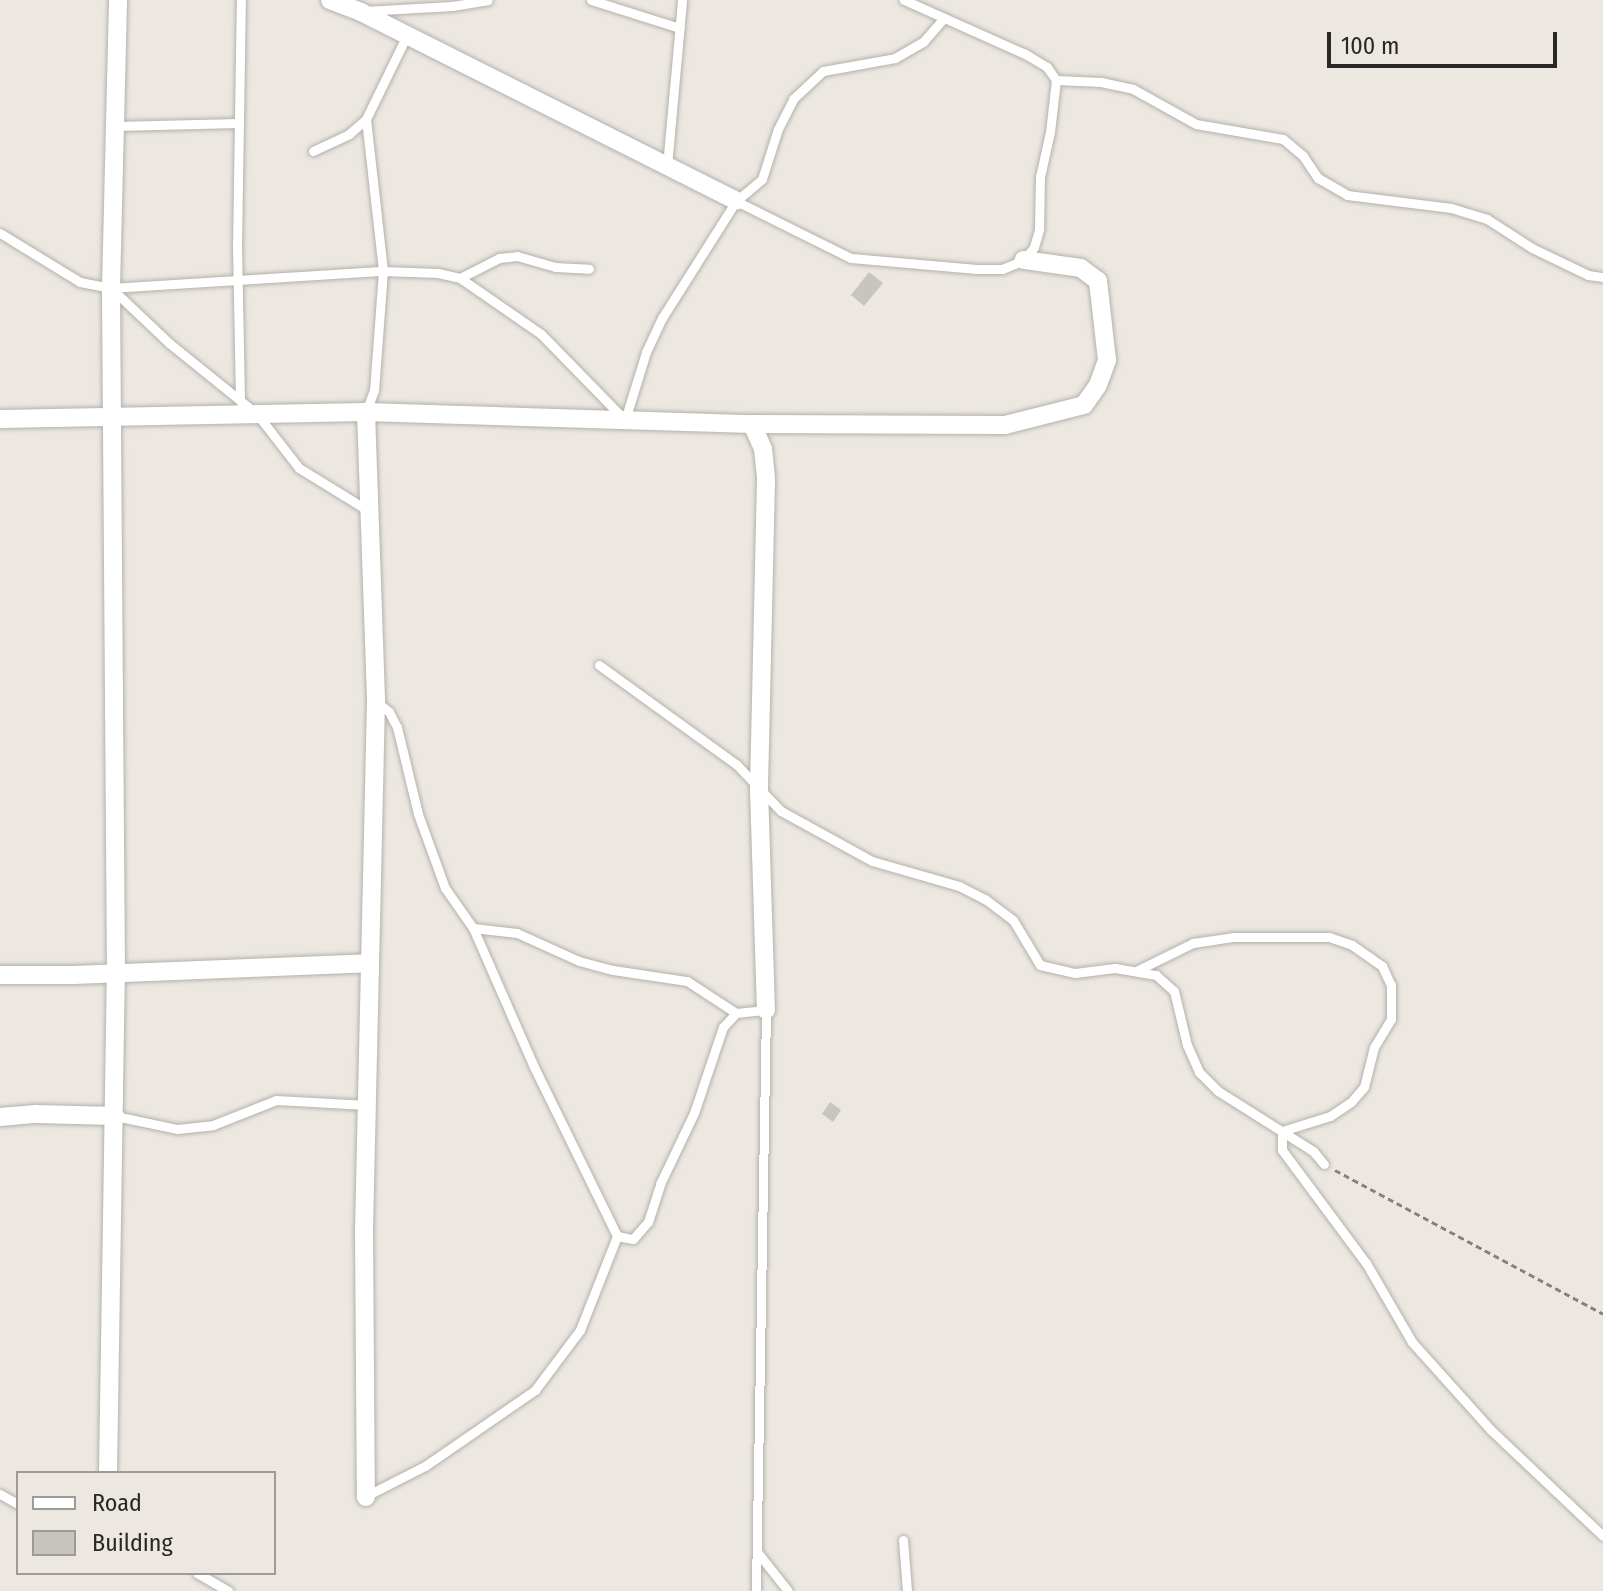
<!DOCTYPE html>
<style>
body{margin:0}
#map{position:relative;width:1603px;height:1591px;overflow:hidden;background:#ece8e1;font-family:"Fira Sans Condensed",sans-serif}
div>[style]{position:absolute}
[style*='--x']{left:calc(var(--x)*1px);top:calc(var(--y)*1px);width:calc(var(--w)*1px);rotate:calc(var(--a)*1deg)}
.building>*{inset:0;background:#c8c4be}
.path>*{height:3px;margin-top:-1.5px;transform-origin:0;background:repeating-linear-gradient(90deg,#85827e 0 6px,transparent 0 10px)}
.roads{filter:drop-shadow(0 0 2px #b4b1aa) drop-shadow(0 0 2px #b4b1aa)}
.service>*{height:9px;margin:-4.5px;padding:0 4.5px;transform-origin:4.5px;border-radius:4.5px;background:#fff}
.minor>*{height:18px;margin:-9px;padding:0 9px;transform-origin:9px;border-radius:9px;background:#fff}
span{translate:-50% -50%;white-space:nowrap;text-align:center;line-height:1.15;-webkit-text-stroke:7px #ece8e1;paint-order:stroke}
.legend{position:absolute;left:16px;top:1471px;width:260px;height:104px;box-sizing:border-box;background:#ece8e1;border:2px solid #9e9b96;margin:0;padding:10px 14px;list-style:none;font-size:24px;color:#2a2826}
.legend li{display:flex;align-items:center;gap:16px;height:40px}
.legend b{width:40px;border:2px solid #9e9b96}
.scale{position:absolute;left:1327px;top:32px;width:230px;height:36px;box-sizing:border-box;border:4px solid #2a2826;border-top:0;padding-left:10px;font-size:24px;line-height:28px;white-space:nowrap;color:#2a2826;-webkit-text-stroke:6px #ece8e1;paint-order:stroke}
</style>
<div id="map">
<div class="building">
<i style="clip-path:polygon(869px 272px,883px 283px,864px 306px,851px 295px)"></i>
<i style="clip-path:polygon(830px 1102px,841px 1110px,833px 1122px,822px 1114px)"></i>
</div>
<div class="path">
<i style="--x:1335;--y:1170;--w:304;--a:28.2"></i>
</div>
<div class="roads">
<div class="service">
<i style="--x:591;--y:0;--w:93;--a:17.5"></i>
<i style="--x:364;--y:11;--w:88;--a:-3.3"></i>
<i style="--x:452;--y:6;--w:36;--a:-9"></i>
<i style="--x:1056;--y:80;--w:45;--a:2.5"></i>
<i style="--x:1101;--y:82;--w:33;--a:12"></i>
<i style="--x:1133;--y:89;--w:72;--a:29.1"></i>
<i style="--x:1196;--y:124;--w:88;--a:9.8"></i>
<i style="--x:1283;--y:139;--w:26;--a:40"></i>
<i style="--x:1303;--y:156;--w:27;--a:56"></i>
<i style="--x:1318;--y:178;--w:34;--a:30"></i>
<i style="--x:1347;--y:195;--w:105;--a:7.1"></i>
<i style="--x:1451;--y:208;--w:38;--a:17"></i>
<i style="--x:1487;--y:219;--w:54;--a:32.8"></i>
<i style="--x:1532;--y:248;--w:62;--a:25.7"></i>
<i style="--x:1588;--y:275;--w:15;--a:8"></i>
<i style="--x:366;--y:119;--w:153;--a:83.6"></i>
<i style="--x:383;--y:271;--w:55;--a:2.1"></i>
<i style="--x:438;--y:273;--w:23;--a:13"></i>
<i style="--x:460;--y:278;--w:98;--a:34.7"></i>
<i style="--x:541;--y:334;--w:117;--a:45.7"></i>
<i style="--x:115;--y:126;--w:123;--a:-1.4"></i>
<i style="--x:313;--y:151;--w:40;--a:-25"></i>
<i style="--x:349;--y:134;--w:23;--a:-41"></i>
<i style="--x:366;--y:119;--w:93;--a:-64"></i>
<i style="--x:667;--y:166;--w:167;--a:-84.8"></i>
<i style="--x:736;--y:201;--w:128;--a:26.4"></i>
<i style="--x:851;--y:258;--w:126;--a:5"></i>
<i style="--x:977;--y:269;--w:25;--a:0"></i>
<i style="--x:1002;--y:269;--w:24;--a:-22"></i>
<i style="--x:1024;--y:260;--w:16;--a:-52"></i>
<i style="--x:1034;--y:247;--w:19;--a:-74"></i>
<i style="--x:1039;--y:229;--w:52;--a:-88.9"></i>
<i style="--x:1040;--y:177;--w:46;--a:-77.5"></i>
<i style="--x:1050;--y:132;--w:52;--a:-83.4"></i>
<i style="--x:1056;--y:80;--w:16;--a:-125"></i>
<i style="--x:1047;--y:67;--w:26;--a:-149"></i>
<i style="--x:1025;--y:54;--w:133;--a:-155.9"></i>
<i style="--x:0;--y:233;--w:94;--a:31.5"></i>
<i style="--x:80;--y:282;--w:32;--a:11"></i>
<i style="--x:111;--y:288;--w:80;--a:43.5"></i>
<i style="--x:169;--y:343;--w:113;--a:38.9"></i>
<i style="--x:257;--y:414;--w:68;--a:52.1"></i>
<i style="--x:299;--y:468;--w:82;--a:31.6"></i>
<i style="--x:460;--y:278;--w:44;--a:-27.1"></i>
<i style="--x:499;--y:258;--w:18;--a:-6"></i>
<i style="--x:517;--y:256;--w:40;--a:16"></i>
<i style="--x:555;--y:267;--w:34;--a:3"></i>
<i style="--x:111;--y:288;--w:273;--a:-3.6"></i>
<i style="--x:383;--y:271;--w:119;--a:94.3"></i>
<i style="--x:374;--y:390;--w:23;--a:110"></i>
<i style="--x:240;--y:401;--w:154;--a:-91.1"></i>
<i style="--x:237;--y:247;--w:247;--a:-89.1"></i>
<i style="--x:625;--y:420;--w:71;--a:-72.8"></i>
<i style="--x:646;--y:352;--w:38;--a:-65"></i>
<i style="--x:662;--y:318;--w:138;--a:-57.7"></i>
<i style="--x:736;--y:201;--w:34;--a:-40"></i>
<i style="--x:762;--y:179;--w:52;--a:-72.3"></i>
<i style="--x:778;--y:129;--w:34;--a:-63"></i>
<i style="--x:793;--y:99;--w:41;--a:-43"></i>
<i style="--x:823;--y:71;--w:73;--a:-10.2"></i>
<i style="--x:895;--y:58;--w:32;--a:-30"></i>
<i style="--x:923;--y:42;--w:32;--a:-49"></i>
<i style="--x:599;--y:665;--w:170;--a:35.9"></i>
<i style="--x:737;--y:765;--w:64;--a:46.3"></i>
<i style="--x:781;--y:811;--w:104;--a:28.8"></i>
<i style="--x:872;--y:861;--w:91;--a:16"></i>
<i style="--x:959;--y:886;--w:29;--a:27"></i>
<i style="--x:985;--y:899;--w:35;--a:37"></i>
<i style="--x:1013;--y:920;--w:52;--a:59"></i>
<i style="--x:1040;--y:965;--w:36;--a:13"></i>
<i style="--x:1075;--y:973;--w:40;--a:-7.1"></i>
<i style="--x:1115;--y:968;--w:42;--a:9.7"></i>
<i style="--x:1156;--y:975;--w:24;--a:42"></i>
<i style="--x:1174;--y:991;--w:56;--a:76.5"></i>
<i style="--x:1187;--y:1045;--w:30;--a:66"></i>
<i style="--x:1199;--y:1072;--w:27;--a:45"></i>
<i style="--x:1218;--y:1091;--w:112;--a:32.3"></i>
<i style="--x:1313;--y:1151;--w:17;--a:50"></i>
<i style="--x:376;--y:701;--w:17;--a:40"></i>
<i style="--x:389;--y:712;--w:17;--a:62"></i>
<i style="--x:397;--y:727;--w:89;--a:76.4"></i>
<i style="--x:418;--y:814;--w:79;--a:70"></i>
<i style="--x:445;--y:888;--w:49;--a:55"></i>
<i style="--x:473;--y:928;--w:152;--a:66.3"></i>
<i style="--x:534;--y:1067;--w:188;--a:63.8"></i>
<i style="--x:617;--y:1236;--w:16;--a:11"></i>
<i style="--x:633;--y:1239;--w:23;--a:-49"></i>
<i style="--x:648;--y:1222;--w:40;--a:-72"></i>
<i style="--x:660;--y:1184;--w:79;--a:-64.4"></i>
<i style="--x:694;--y:1113;--w:91;--a:-71.4"></i>
<i style="--x:723;--y:1027;--w:19;--a:-47"></i>
<i style="--x:736;--y:1013;--w:30;--a:-6"></i>
<i style="--x:766;--y:1010;--w:581;--a:90.99"></i>
<i style="--x:473;--y:928;--w:44;--a:6.5"></i>
<i style="--x:517;--y:933;--w:68;--a:24.3"></i>
<i style="--x:579;--y:961;--w:35;--a:15"></i>
<i style="--x:613;--y:970;--w:75;--a:8.5"></i>
<i style="--x:687;--y:981;--w:59;--a:33.1"></i>
<i style="--x:1136;--y:971;--w:64;--a:-26.2"></i>
<i style="--x:1193;--y:943;--w:40;--a:-8.5"></i>
<i style="--x:1233;--y:937;--w:96;--a:0"></i>
<i style="--x:1329;--y:937;--w:24;--a:19"></i>
<i style="--x:1352;--y:945;--w:37;--a:35"></i>
<i style="--x:1382;--y:966;--w:21;--a:65"></i>
<i style="--x:1391;--y:985;--w:34;--a:90"></i>
<i style="--x:1391;--y:1019;--w:33;--a:121"></i>
<i style="--x:1374;--y:1047;--w:41;--a:104"></i>
<i style="--x:1364;--y:1087;--w:20;--a:131"></i>
<i style="--x:1351;--y:1102;--w:25;--a:146"></i>
<i style="--x:1330;--y:1116;--w:50;--a:162.6"></i>
<i style="--x:1282;--y:1131;--w:19;--a:90"></i>
<i style="--x:1282;--y:1150;--w:141;--a:53.4"></i>
<i style="--x:1366;--y:1263;--w:91;--a:59.8"></i>
<i style="--x:1412;--y:1342;--w:118;--a:48.1"></i>
<i style="--x:1491;--y:1430;--w:154;--a:43.4"></i>
<i style="--x:115;--y:1116;--w:63;--a:11.8"></i>
<i style="--x:177;--y:1129;--w:36;--a:-6"></i>
<i style="--x:213;--y:1125;--w:68;--a:-21.6"></i>
<i style="--x:276;--y:1100;--w:91;--a:3.1"></i>
<i style="--x:0;--y:1494;--w:21;--a:29"></i>
<i style="--x:366;--y:1496;--w:66;--a:-27"></i>
<i style="--x:425;--y:1466;--w:134;--a:-34.6"></i>
<i style="--x:535;--y:1390;--w:75;--a:-53.1"></i>
<i style="--x:580;--y:1330;--w:101;--a:-68.5"></i>
<i style="--x:903;--y:1540;--w:51;--a:85.5"></i>
<i style="--x:758;--y:1553;--w:48;--a:51.7"></i>
<i style="--x:197;--y:1573;--w:36;--a:30"></i>
</div>
<div class="minor">
<i style="--x:330;--y:0;--w:33;--a:21"></i>
<i style="--x:361;--y:12;--w:420;--a:26.7"></i>
<i style="--x:366;--y:412;--w:289;--a:88"></i>
<i style="--x:376;--y:701;--w:529;--a:91.3"></i>
<i style="--x:364;--y:1230;--w:267;--a:89.6"></i>
<i style="--x:0;--y:419;--w:366;--a:-1.1"></i>
<i style="--x:366;--y:412;--w:386;--a:1.8"></i>
<i style="--x:752;--y:424;--w:253;--a:0.2"></i>
<i style="--x:1005;--y:425;--w:81;--a:-14.2"></i>
<i style="--x:1084;--y:405;--w:24;--a:-55"></i>
<i style="--x:1098;--y:385;--w:27;--a:-70"></i>
<i style="--x:1107;--y:360;--w:80;--a:-96.5"></i>
<i style="--x:1098;--y:281;--w:21;--a:-143"></i>
<i style="--x:1081;--y:268;--w:58;--a:-172"></i>
<i style="--x:752;--y:424;--w:27;--a:66"></i>
<i style="--x:763;--y:449;--w:30;--a:84"></i>
<i style="--x:766;--y:479;--w:310;--a:91.3"></i>
<i style="--x:759;--y:789;--w:221;--a:88.2"></i>
<i style="--x:0;--y:975;--w:74;--a:0"></i>
<i style="--x:74;--y:975;--w:295;--a:-2.3"></i>
<i style="--x:0;--y:1117;--w:36;--a:-5"></i>
<i style="--x:36;--y:1114;--w:79;--a:1.5"></i>
<i style="--x:108;--y:1473;--w:499;--a:-89.1"></i>
<i style="--x:116;--y:974;--w:686;--a:-90.42"></i>
<i style="--x:111;--y:288;--w:288;--a:-88.6"></i>
</div>
</div>
<ul class="legend">
<li><b style="height:10px;background:#fff"></b>Road</li>
<li><b style="height:22px;background:#c8c4be"></b>Building</li>
</ul>
<div class="scale">100 m</div>
</div>
